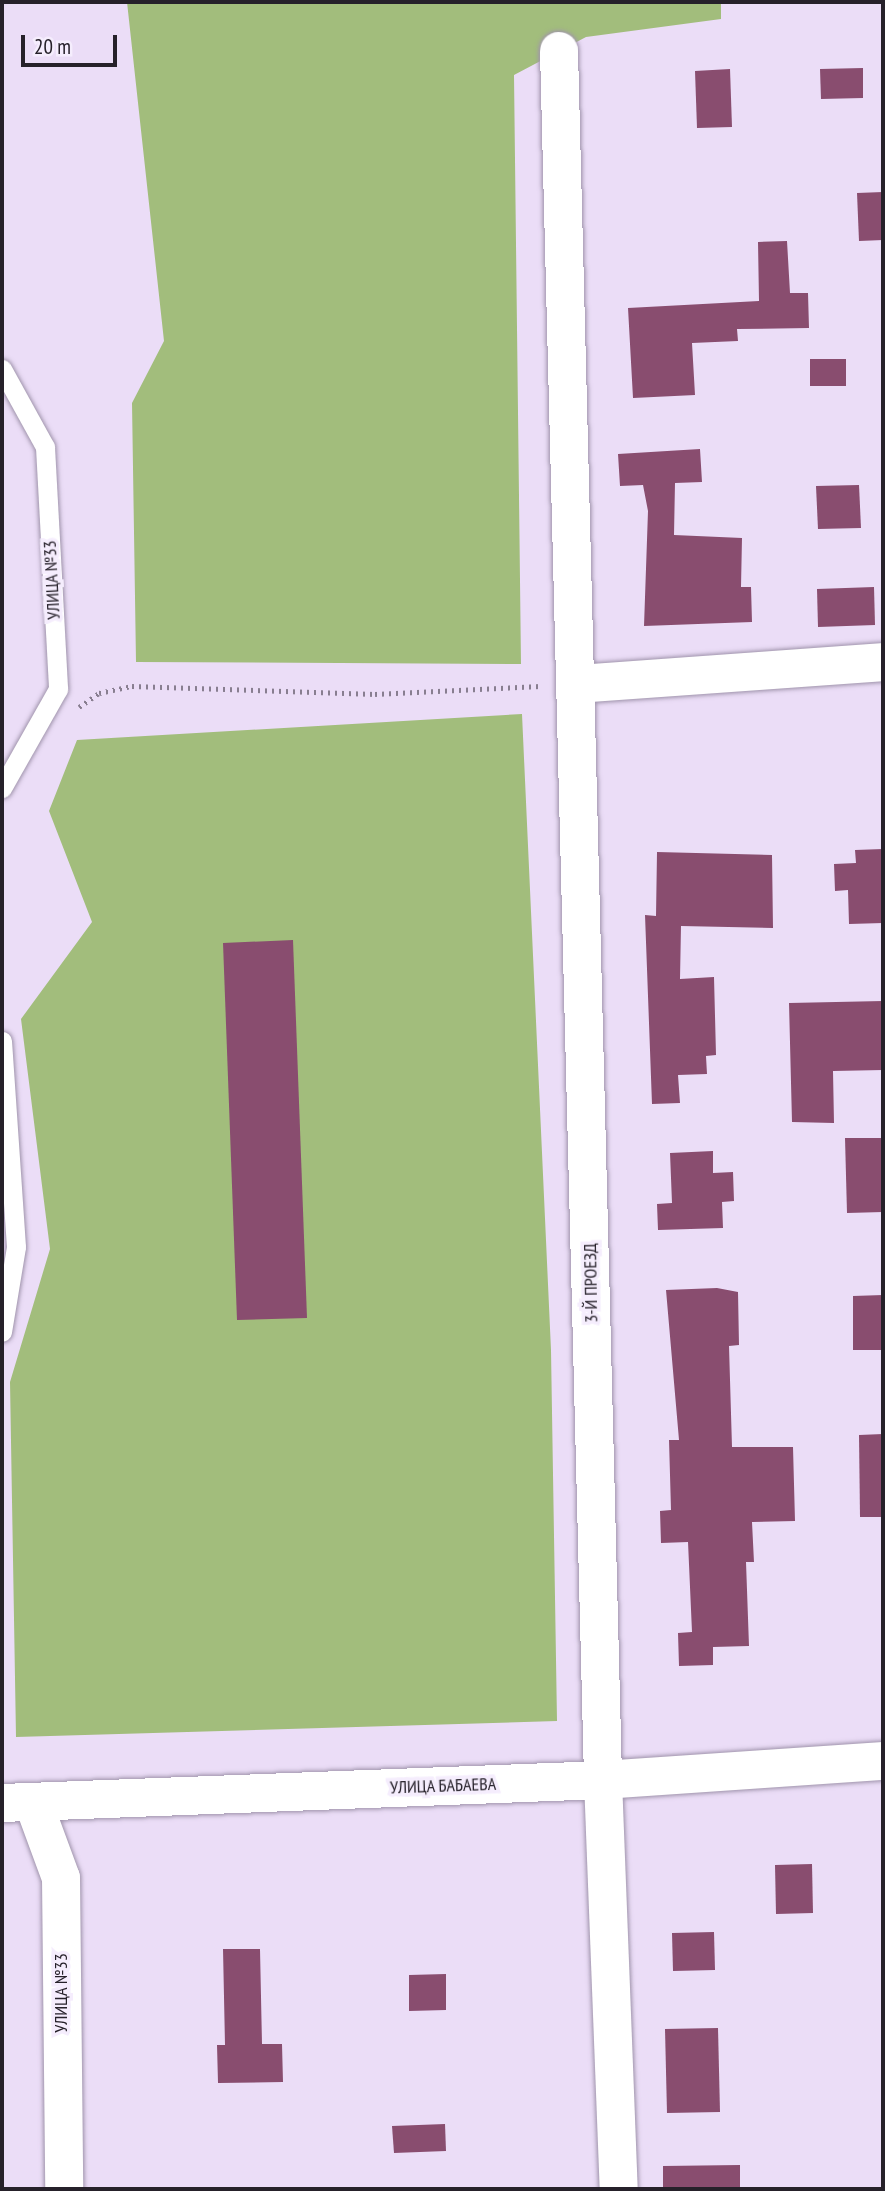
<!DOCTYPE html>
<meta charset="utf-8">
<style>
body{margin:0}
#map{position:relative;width:885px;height:2191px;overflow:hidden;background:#ebddf7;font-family:"PT Sans Narrow",sans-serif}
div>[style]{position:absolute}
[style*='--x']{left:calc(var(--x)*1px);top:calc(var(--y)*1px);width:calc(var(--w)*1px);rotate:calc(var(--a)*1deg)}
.forest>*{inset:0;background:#a2bd7c}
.building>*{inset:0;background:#894d6f}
.path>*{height:4.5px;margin-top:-2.25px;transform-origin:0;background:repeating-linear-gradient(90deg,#887e90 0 2px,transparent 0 7px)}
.roads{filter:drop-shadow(0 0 2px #a094ac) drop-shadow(0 0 2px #a094ac)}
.lane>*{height:19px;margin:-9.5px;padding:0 9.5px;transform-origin:9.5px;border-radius:9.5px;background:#fff}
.street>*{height:38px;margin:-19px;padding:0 19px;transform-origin:19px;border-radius:19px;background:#fff}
span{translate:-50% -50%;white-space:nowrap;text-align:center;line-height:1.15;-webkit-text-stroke:7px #f5edfd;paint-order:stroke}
.street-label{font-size:18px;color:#26212a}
.frame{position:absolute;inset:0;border:4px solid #26212a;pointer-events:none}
.scale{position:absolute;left:21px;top:35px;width:96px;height:32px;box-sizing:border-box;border:4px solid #26212a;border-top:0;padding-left:9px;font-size:21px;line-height:24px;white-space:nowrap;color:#26212a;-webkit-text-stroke:5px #f5edfd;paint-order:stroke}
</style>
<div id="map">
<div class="forest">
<i style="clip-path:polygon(127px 2px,721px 2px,721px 19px,586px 37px,514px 75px,521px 664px,136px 662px,132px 403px,164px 341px)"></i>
<i style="clip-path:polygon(522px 714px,551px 1350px,557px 1721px,16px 1737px,10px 1382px,50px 1249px,21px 1019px,92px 922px,49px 811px,77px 740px)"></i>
</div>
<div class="building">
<i style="clip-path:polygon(863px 68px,863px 98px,821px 99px,820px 69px)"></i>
<i style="clip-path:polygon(730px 69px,732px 127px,697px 128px,695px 71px)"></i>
<i style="clip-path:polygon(883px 192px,883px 240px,859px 241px,857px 193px)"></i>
<i style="clip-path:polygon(787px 241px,790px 293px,808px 293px,809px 328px,737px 329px,738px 341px,692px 343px,695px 395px,633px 398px,628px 308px,759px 301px,758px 242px)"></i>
<i style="clip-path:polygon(810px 359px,846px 359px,846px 386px,810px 386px)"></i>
<i style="clip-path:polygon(700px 449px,702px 482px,675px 483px,674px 535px,742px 538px,741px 587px,751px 587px,752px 622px,644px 626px,648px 511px,643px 485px,620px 486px,618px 454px)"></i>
<i style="clip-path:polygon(859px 485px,861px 528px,818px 529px,816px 486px)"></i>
<i style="clip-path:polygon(874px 587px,875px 625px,818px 627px,817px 589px)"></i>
<i style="clip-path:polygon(883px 849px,883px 923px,849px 924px,848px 890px,835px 891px,834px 864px,856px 863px,855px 850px)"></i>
<i style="clip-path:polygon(657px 852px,772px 855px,773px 928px,681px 926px,680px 979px,714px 977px,716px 1055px,706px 1056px,707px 1074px,678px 1075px,680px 1103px,652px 1104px,645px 915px,656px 916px)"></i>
<i style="clip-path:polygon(293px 940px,307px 1318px,237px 1320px,223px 943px)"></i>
<i style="clip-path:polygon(883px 1001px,883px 1070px,833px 1071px,834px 1123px,792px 1122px,789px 1003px)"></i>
<i style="clip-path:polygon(845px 1138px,883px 1138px,883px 1212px,847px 1213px)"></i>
<i style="clip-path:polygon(713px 1151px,713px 1173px,733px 1172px,734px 1201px,722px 1202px,723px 1228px,658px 1230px,657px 1204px,672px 1203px,670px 1153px)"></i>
<i style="clip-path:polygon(717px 1288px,738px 1292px,739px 1345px,729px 1346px,732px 1447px,793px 1447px,795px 1521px,752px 1522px,754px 1562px,746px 1562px,749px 1646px,713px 1647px,713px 1665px,679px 1666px,678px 1633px,692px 1632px,688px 1542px,661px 1543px,660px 1511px,671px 1510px,669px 1440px,679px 1440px,666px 1290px)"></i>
<i style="clip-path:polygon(883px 1295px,883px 1350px,853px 1350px,853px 1296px)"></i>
<i style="clip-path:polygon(883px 1434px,883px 1517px,860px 1517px,859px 1435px)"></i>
<i style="clip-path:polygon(812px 1864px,813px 1913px,776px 1914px,775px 1865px)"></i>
<i style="clip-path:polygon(714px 1932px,715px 1970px,673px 1971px,672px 1933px)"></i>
<i style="clip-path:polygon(223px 1949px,260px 1949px,262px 2044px,282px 2044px,283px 2082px,218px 2083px,217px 2045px,225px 2045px)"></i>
<i style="clip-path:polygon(446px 1974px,446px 2010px,409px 2011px,409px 1975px)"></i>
<i style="clip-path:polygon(718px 2028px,720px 2112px,667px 2113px,665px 2029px)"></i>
<i style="clip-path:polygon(445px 2124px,446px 2151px,394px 2153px,392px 2126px)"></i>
<i style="clip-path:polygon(740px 2165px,740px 2189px,663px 2189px,663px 2166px)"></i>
</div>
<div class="path">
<i style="--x:79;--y:707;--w:24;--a:-35"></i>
<i style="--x:99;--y:693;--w:34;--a:-12"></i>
<i style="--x:132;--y:686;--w:243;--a:1.9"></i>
<i style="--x:375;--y:694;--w:166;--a:-2.8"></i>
</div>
<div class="roads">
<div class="lane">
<i style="--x:2;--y:369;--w:89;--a:61.1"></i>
<i style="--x:45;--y:447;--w:242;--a:86.9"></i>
<i style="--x:58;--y:689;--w:114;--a:119.5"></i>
<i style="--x:2;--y:1041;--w:206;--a:86.1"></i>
<i style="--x:16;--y:1247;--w:86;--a:99.4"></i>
</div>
<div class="street">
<i style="--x:559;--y:51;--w:1730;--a:88.54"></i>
<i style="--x:603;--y:1780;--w:409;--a:87.8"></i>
<i style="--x:577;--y:684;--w:307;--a:-4.1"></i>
<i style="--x:33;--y:1802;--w:81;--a:69.8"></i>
<i style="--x:61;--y:1878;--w:311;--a:89.4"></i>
<i style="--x:2;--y:1803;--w:601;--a:-2.19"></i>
<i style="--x:603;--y:1780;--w:281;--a:-3.9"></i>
</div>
</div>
<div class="street-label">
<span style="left:52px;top:580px;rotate:-93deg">УЛИЦА №33</span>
<span style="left:591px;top:1283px;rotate:-91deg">3-Й ПРОЕЗД</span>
<span style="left:443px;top:1786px;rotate:-2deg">УЛИЦА БАБАЕВА</span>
<span style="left:61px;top:1993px;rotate:-90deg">УЛИЦА №33</span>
</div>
<div class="frame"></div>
<div class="scale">20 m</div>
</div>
